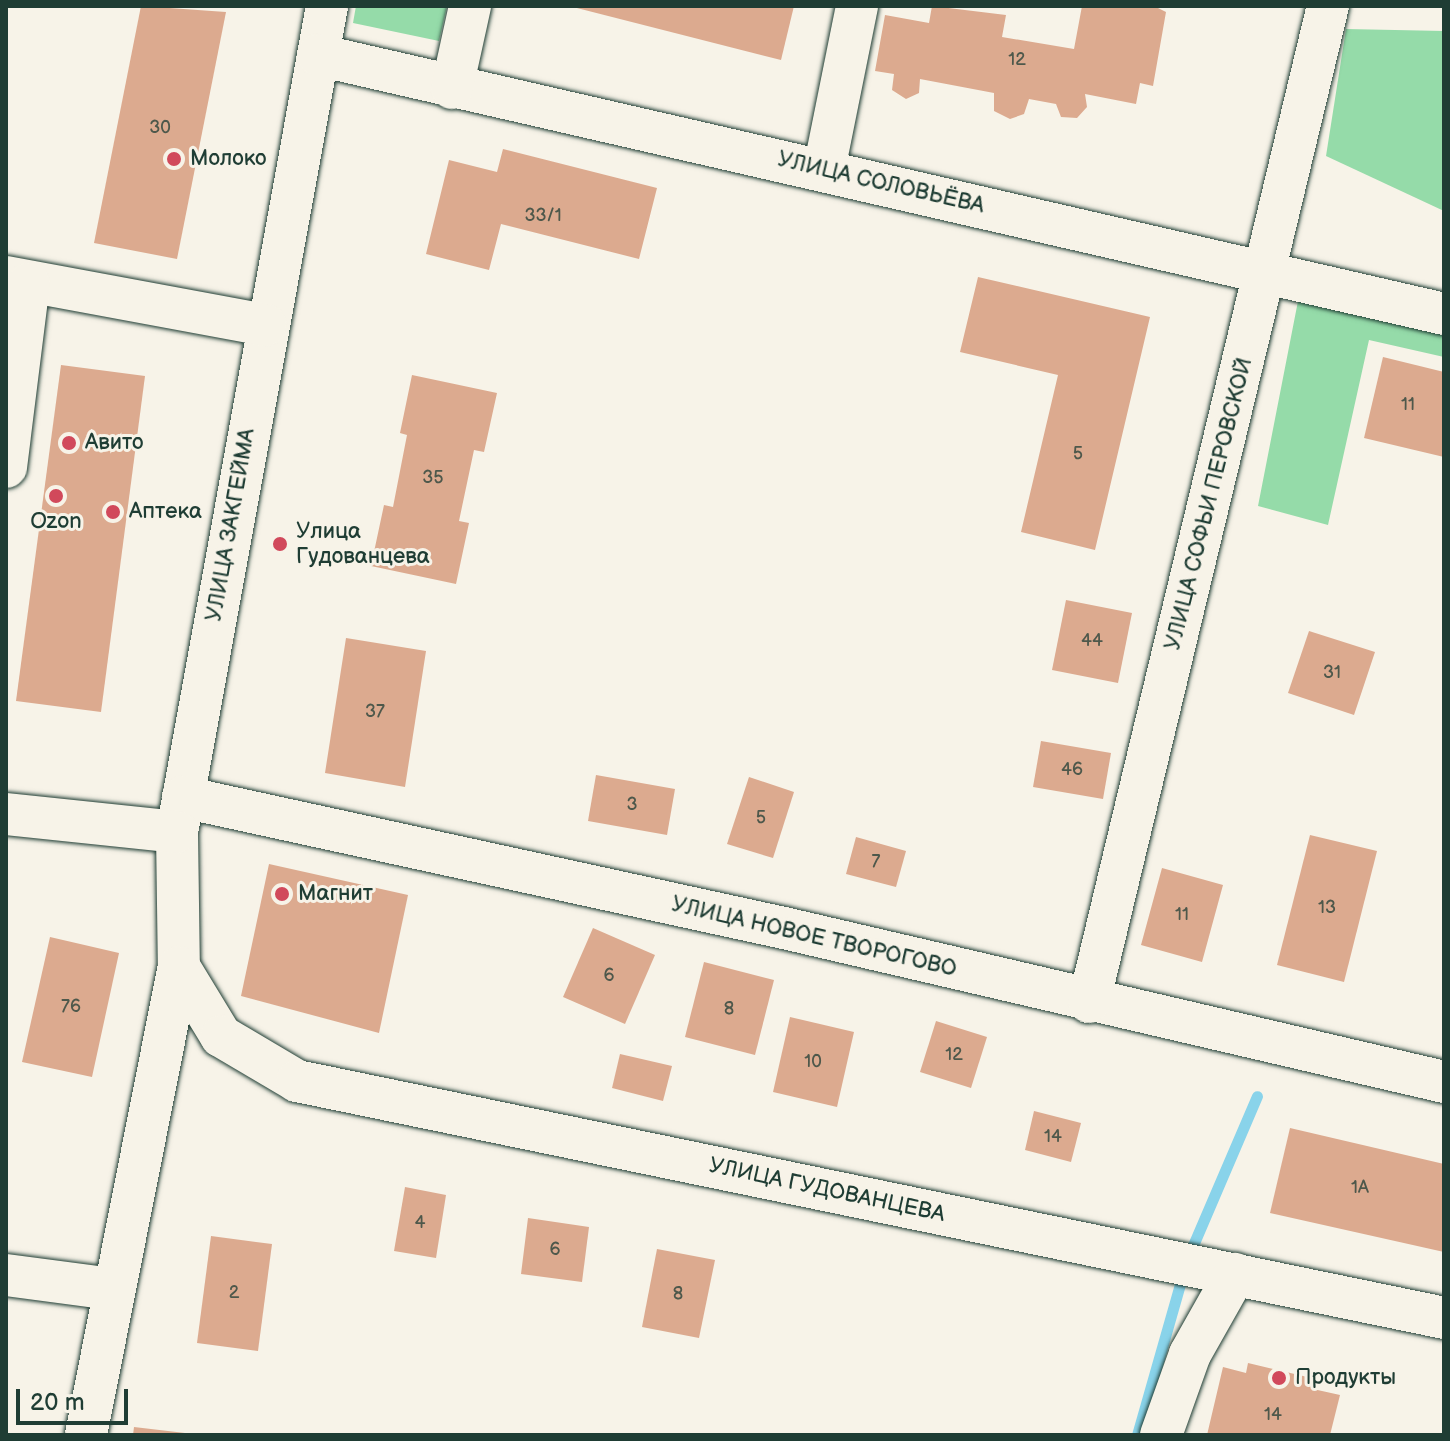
<!DOCTYPE html>
<meta charset="utf-8">
<style>
body{margin:0}
#map{position:relative;width:1450px;height:1441px;overflow:hidden;background:#f7f3e8;font-family:"Balsamiq Sans",sans-serif}
div>[style]{position:absolute}
[style*='--x']{left:calc(var(--x)*1px);top:calc(var(--y)*1px);width:calc(var(--w)*1px);rotate:calc(var(--a)*1deg)}
.green>*{inset:0;background:#95dba9}
.stream>*{height:11px;margin:-5.5px;padding:0 5.5px;transform-origin:5.5px;border-radius:5.5px;background:#89d3ea}
.building>*{inset:0;background:#dcaa8f}
.roads{filter:drop-shadow(0 0 2px #1f3d34) drop-shadow(0 0 2px #1f3d34)}
.minor>*{height:42px;margin:-21px;padding:0 21px;transform-origin:21px;border-radius:21px;background:#f7f3e8}
.dots>*{width:22px;height:22px;translate:-50% -50%;box-sizing:border-box;border:4px solid #f7f3e8;border-radius:50%}
span{translate:-50% -50%;white-space:nowrap;text-align:center;line-height:1.15;-webkit-text-stroke:6px #f7f3e8;paint-order:stroke}
.number-label{font-size:18px;color:#4e584b}
.number-label span{-webkit-text-stroke-width:0}
.poi-label{font-size:22px;color:#1f3d34}
.left{translate:0 -50%;text-align:left}
.street-label{font-size:22px;color:#1f3d34}
.frame{position:absolute;inset:0;border:8px solid #1f3d34;pointer-events:none}
.scale{position:absolute;left:16px;top:1389px;width:112px;height:36px;box-sizing:border-box;border:4px solid #1f3d34;border-top:0;padding-left:10px;font-size:24px;line-height:28px;white-space:nowrap;color:#1f3d34;-webkit-text-stroke:6px #f7f3e8;paint-order:stroke}
</style>
<div id="map">
<div class="green">
<i style="clip-path:polygon(356px 6px,447px 6px,439px 41px,353px 23px)"></i>
<i style="clip-path:polygon(1346px 29px,1444px 31px,1444px 211px,1326px 156px)"></i>
<i style="clip-path:polygon(1298px 301px,1444px 333px,1444px 357px,1369px 340px,1328px 525px,1258px 506px)"></i>
</div>
<div class="stream">
<i style="--x:1188;--y:1257;--w:175;--a:-66.8"></i>
<i style="--x:1137;--y:1435;--w:167;--a:-74.1"></i>
</div>
<div class="building">
<i style="clip-path:polygon(141px 6px,226px 12px,177px 259px,94px 243px)"></i>
<i style="clip-path:polygon(569px 6px,794px 6px,781px 60px)"></i>
<i style="clip-path:polygon(932px 6px,1006px 15px,1002px 37px,1074px 49px,1082px 6px,1154px 6px,1166px 12px,1153px 86px,1140px 83px,1136px 104px,1085px 94px,1087px 107px,1077px 118px,1061px 117px,1056px 104px,1029px 99px,1024px 114px,1010px 119px,994px 111px,994px 93px,920px 79px,919px 93px,906px 99px,892px 90px,894px 74px,875px 71px,885px 15px,929px 23px)"></i>
<i style="clip-path:polygon(503px 149px,657px 188px,639px 259px,501px 224px,489px 270px,426px 254px,449px 160px,497px 172px)"></i>
<i style="clip-path:polygon(978px 277px,1150px 317px,1095px 550px,1021px 532px,1058px 375px,960px 352px)"></i>
<i style="clip-path:polygon(1383px 357px,1444px 372px,1444px 457px,1364px 438px)"></i>
<i style="clip-path:polygon(61px 365px,145px 376px,101px 712px,16px 701px)"></i>
<i style="clip-path:polygon(412px 375px,497px 393px,484px 452px,474px 450px,459px 521px,469px 523px,456px 584px,371px 566px,384px 505px,393px 507px,407px 435px,400px 433px)"></i>
<i style="clip-path:polygon(1066px 600px,1132px 613px,1118px 683px,1052px 670px)"></i>
<i style="clip-path:polygon(1309px 631px,1375px 652px,1354px 715px,1288px 693px)"></i>
<i style="clip-path:polygon(346px 638px,426px 651px,405px 787px,325px 773px)"></i>
<i style="clip-path:polygon(1041px 741px,1111px 753px,1103px 799px,1033px 787px)"></i>
<i style="clip-path:polygon(596px 775px,675px 789px,667px 835px,588px 821px)"></i>
<i style="clip-path:polygon(749px 777px,794px 792px,773px 858px,727px 844px)"></i>
<i style="clip-path:polygon(1310px 835px,1377px 851px,1344px 982px,1277px 965px)"></i>
<i style="clip-path:polygon(856px 837px,906px 851px,896px 887px,846px 874px)"></i>
<i style="clip-path:polygon(269px 864px,408px 895px,379px 1033px,241px 996px)"></i>
<i style="clip-path:polygon(1162px 868px,1223px 885px,1202px 962px,1141px 945px)"></i>
<i style="clip-path:polygon(593px 928px,655px 955px,625px 1024px,563px 997px)"></i>
<i style="clip-path:polygon(50px 937px,119px 953px,92px 1077px,22px 1062px)"></i>
<i style="clip-path:polygon(704px 962px,774px 980px,755px 1055px,685px 1037px)"></i>
<i style="clip-path:polygon(790px 1017px,854px 1032px,837px 1107px,773px 1092px)"></i>
<i style="clip-path:polygon(936px 1021px,987px 1037px,971px 1088px,920px 1072px)"></i>
<i style="clip-path:polygon(620px 1054px,672px 1066px,663px 1101px,612px 1088px)"></i>
<i style="clip-path:polygon(1034px 1111px,1081px 1123px,1071px 1162px,1025px 1150px)"></i>
<i style="clip-path:polygon(1290px 1128px,1444px 1164px,1444px 1252px,1270px 1213px)"></i>
<i style="clip-path:polygon(405px 1187px,446px 1195px,436px 1258px,394px 1251px)"></i>
<i style="clip-path:polygon(528px 1218px,589px 1227px,582px 1282px,521px 1274px)"></i>
<i style="clip-path:polygon(211px 1236px,272px 1244px,258px 1351px,197px 1343px)"></i>
<i style="clip-path:polygon(657px 1249px,715px 1260px,699px 1338px,642px 1327px)"></i>
<i style="clip-path:polygon(1248px 1363px,1316px 1379px,1313px 1389px,1340px 1395px,1330px 1435px,1207px 1435px,1223px 1367px,1246px 1373px)"></i>
<i style="clip-path:polygon(134px 1427px,185px 1433px,185px 1435px,133px 1435px)"></i>
</div>
<div class="roads">
<div class="minor">
<i style="--x:327;--y:6;--w:840;--a:100.29"></i>
<i style="--x:177;--y:832;--w:135;--a:89.2"></i>
<i style="--x:179;--y:967;--w:81;--a:58.7"></i>
<i style="--x:221;--y:1036;--w:88;--a:30.6"></i>
<i style="--x:297;--y:1081;--w:1171;--a:11.67"></i>
<i style="--x:318;--y:55;--w:1155;--a:12.95"></i>
<i style="--x:452;--y:88;--w:84;--a:-77.6"></i>
<i style="--x:824;--y:170;--w:167;--a:-78.6"></i>
<i style="--x:6;--y:277;--w:264;--a:10.5"></i>
<i style="--x:6;--y:467;--w:185;--a:-82.9"></i>
<i style="--x:183;--y:797;--w:615;--a:12.3"></i>
<i style="--x:784;--y:928;--w:678;--a:13.13"></i>
<i style="--x:6;--y:814;--w:172;--a:6"></i>
<i style="--x:1089;--y:1002;--w:1024;--a:-76.51"></i>
<i style="--x:6;--y:1275;--w:108;--a:7.5"></i>
<i style="--x:86;--y:1435;--w:477;--a:-78.8"></i>
<i style="--x:1161;--y:1435;--w:86;--a:-70.3"></i>
<i style="--x:1190;--y:1354;--w:92;--a:-60.6"></i>
</div>
</div>
<div class="dots">
<i style="left:174px;top:159px;background:#d1495b"></i>
<i style="left:69px;top:443px;background:#d1495b"></i>
<i style="left:56px;top:496px;background:#d1495b"></i>
<i style="left:113px;top:512px;background:#d1495b"></i>
<i style="left:280px;top:544px;background:#d1495b"></i>
<i style="left:282px;top:894px;background:#d1495b"></i>
<i style="left:1279px;top:1378px;background:#d1495b"></i>
</div>
<div class="number-label">
<span style="left:1017px;top:60px">12</span>
<span style="left:160px;top:128px">30</span>
<span style="left:543px;top:216px">33/1</span>
<span style="left:1408px;top:405px">11</span>
<span style="left:1078px;top:454px">5</span>
<span style="left:433px;top:478px">35</span>
<span style="left:1092px;top:641px">44</span>
<span style="left:1332px;top:673px">31</span>
<span style="left:375px;top:712px">37</span>
<span style="left:1072px;top:770px">46</span>
<span style="left:632px;top:805px">3</span>
<span style="left:761px;top:818px">5</span>
<span style="left:876px;top:862px">7</span>
<span style="left:1327px;top:908px">13</span>
<span style="left:1182px;top:915px">11</span>
<span style="left:609px;top:976px">6</span>
<span style="left:71px;top:1007px">76</span>
<span style="left:729px;top:1009px">8</span>
<span style="left:954px;top:1055px">12</span>
<span style="left:813px;top:1062px">10</span>
<span style="left:1053px;top:1137px">14</span>
<span style="left:1360px;top:1188px">1А</span>
<span style="left:420px;top:1223px">4</span>
<span style="left:555px;top:1250px">6</span>
<span style="left:234px;top:1293px">2</span>
<span style="left:678px;top:1294px">8</span>
<span style="left:1273px;top:1415px">14</span>
</div>
<div class="poi-label">
<span class="left" style="left:190px;top:159px">Молоко</span>
<span class="left" style="left:85px;top:443px">Авито</span>
<span class="left" style="left:129px;top:512px">Аптека</span>
<span style="left:56px;top:522px">Ozon</span>
<span class="left" style="left:296px;top:544px">Улица<br>Гудованцева</span>
<span class="left" style="left:298px;top:894px">Магнит</span>
<span class="left" style="left:1295px;top:1378px">Продукты</span>
</div>
<div class="street-label">
<span style="left:881px;top:183px;rotate:13deg">УЛИЦА СОЛОВЬЁВА</span>
<span style="left:1209px;top:504px;rotate:-76deg">УЛИЦА СОФЬИ ПЕРОВСКОЙ</span>
<span style="left:231px;top:525px;rotate:-80deg">УЛИЦА ЗАКГЕЙМА</span>
<span style="left:814px;top:937px;rotate:13deg">УЛИЦА НОВОЕ ТВОРОГОВО</span>
<span style="left:827px;top:1190px;rotate:12deg">УЛИЦА ГУДОВАНЦЕВА</span>
</div>
<div class="frame"></div>
<div class="scale">20 m</div>
</div>
